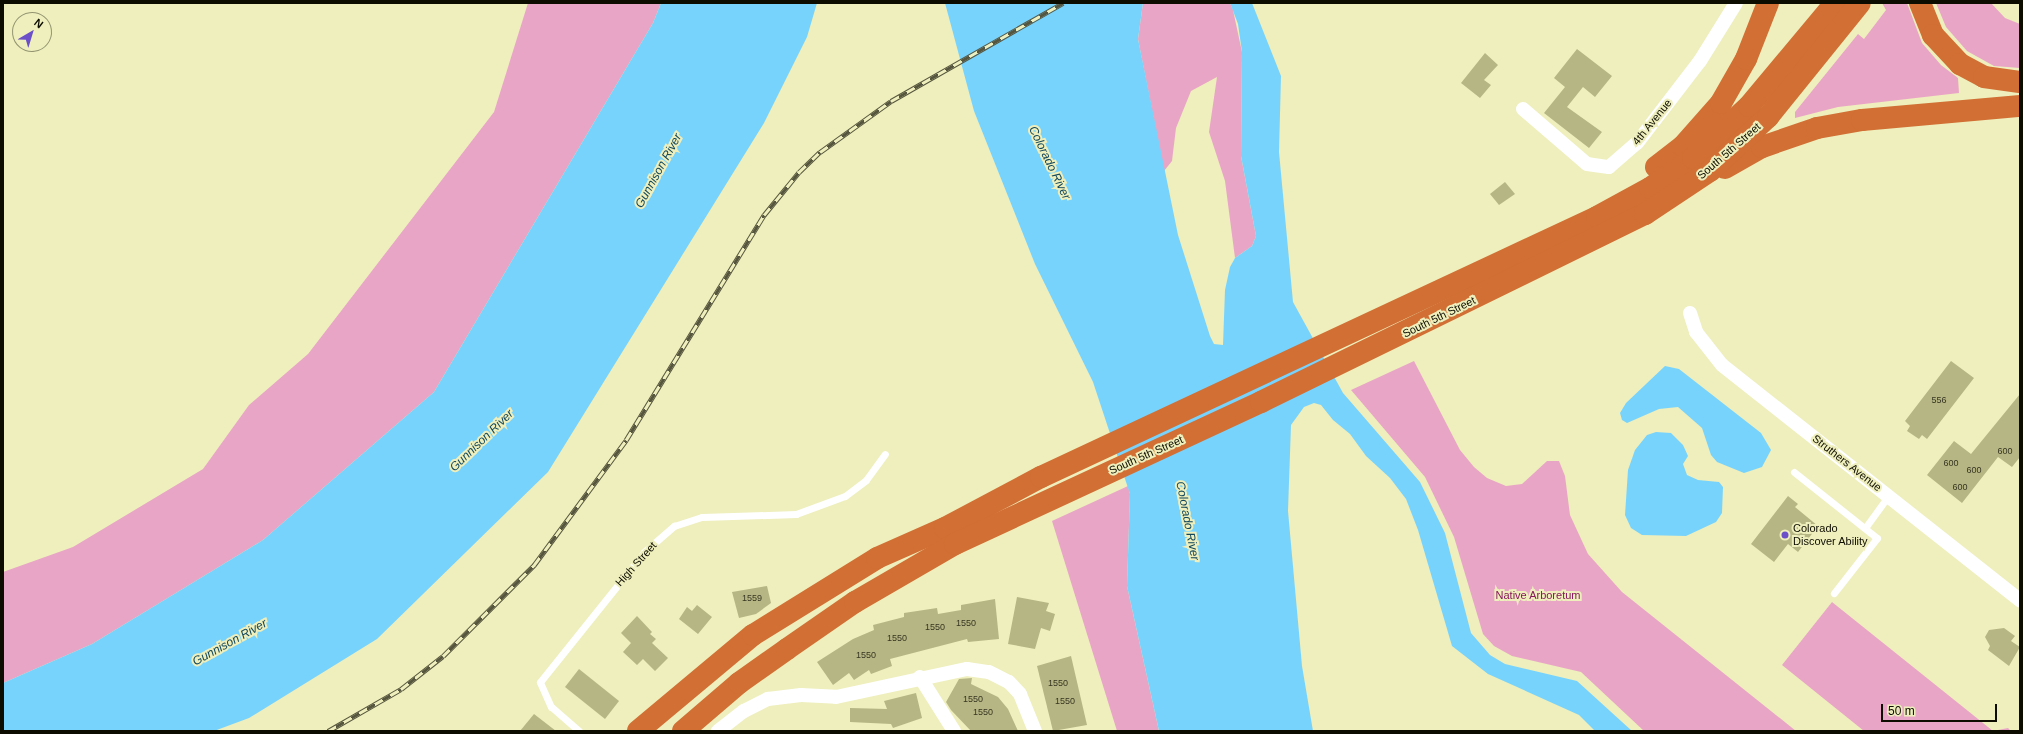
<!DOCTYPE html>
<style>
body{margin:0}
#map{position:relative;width:2023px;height:734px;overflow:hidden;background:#eeefbc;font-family:Helvetica,sans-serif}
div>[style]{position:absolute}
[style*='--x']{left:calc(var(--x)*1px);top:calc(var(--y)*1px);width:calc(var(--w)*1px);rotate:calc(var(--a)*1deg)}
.green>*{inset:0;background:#e9a5c6}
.water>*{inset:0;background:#78d3fc}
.building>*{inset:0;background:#b6b685}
.lane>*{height:7px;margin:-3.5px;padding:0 3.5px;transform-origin:3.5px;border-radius:3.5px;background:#fff}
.street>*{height:14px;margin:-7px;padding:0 7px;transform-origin:7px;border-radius:7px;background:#fff}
.highway>*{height:22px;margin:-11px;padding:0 11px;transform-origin:11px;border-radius:11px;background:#d16f34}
.rail>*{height:4.5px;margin-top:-2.25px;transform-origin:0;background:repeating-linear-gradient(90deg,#eeefbc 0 9px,#56553d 0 18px);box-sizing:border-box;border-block:1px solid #56553d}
.dots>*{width:11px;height:11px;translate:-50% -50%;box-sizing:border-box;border:2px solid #eeefbc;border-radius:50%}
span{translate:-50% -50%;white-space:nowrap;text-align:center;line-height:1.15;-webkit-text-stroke:4px #eeefbc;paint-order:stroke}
.number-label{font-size:9px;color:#373621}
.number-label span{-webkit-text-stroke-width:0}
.street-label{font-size:11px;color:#0d0c00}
.poi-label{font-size:11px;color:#0d0c00}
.left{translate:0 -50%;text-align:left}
.park-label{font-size:11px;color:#88175c}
.water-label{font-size:12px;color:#11465b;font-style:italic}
.frame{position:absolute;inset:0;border:4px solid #0d0c00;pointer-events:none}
.north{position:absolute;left:12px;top:12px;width:40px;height:40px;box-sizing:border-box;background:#eeefbc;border:1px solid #949471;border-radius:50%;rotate:38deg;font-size:11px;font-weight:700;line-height:16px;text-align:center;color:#0d0c00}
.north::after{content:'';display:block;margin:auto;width:14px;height:18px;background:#6b50c9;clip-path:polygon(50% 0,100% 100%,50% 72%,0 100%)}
.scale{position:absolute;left:1881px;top:704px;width:116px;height:18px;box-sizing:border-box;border:2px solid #0d0c00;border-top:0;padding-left:5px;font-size:12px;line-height:14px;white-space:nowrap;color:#0d0c00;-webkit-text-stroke:3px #eeefbc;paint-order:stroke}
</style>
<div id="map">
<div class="green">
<i style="clip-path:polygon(528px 3px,661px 3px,653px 23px,434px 392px,263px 540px,92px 644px,3px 683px,3px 572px,73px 547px,203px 469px,249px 405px,308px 354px,494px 112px)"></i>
<i style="clip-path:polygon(1143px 3px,1230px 3px,1233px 10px,1242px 52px,1241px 156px,1256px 236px,1252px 246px,1235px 258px,1225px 181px,1209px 132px,1217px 77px,1191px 91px,1176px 128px,1172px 161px,1164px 171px,1138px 39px)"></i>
<i style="clip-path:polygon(1882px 3px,1907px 3px,1922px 43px,1941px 65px,1958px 78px,1959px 93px,1838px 107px,1795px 118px,1795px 112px,1858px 34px,1864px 39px,1886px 10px)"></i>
<i style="clip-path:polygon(1936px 3px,1991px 3px,2005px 18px,2020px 24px,2020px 68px,1994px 66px,1967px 51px,1946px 27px)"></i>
<i style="clip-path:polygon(1414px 361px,1460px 450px,1474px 467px,1487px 478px,1506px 486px,1522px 484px,1547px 461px,1559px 461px,1565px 476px,1570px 515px,1588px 554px,1622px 592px,1796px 731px,1644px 731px,1581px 672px,1512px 656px,1494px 646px,1483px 634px,1454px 537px,1425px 477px,1351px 390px)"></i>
<i style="clip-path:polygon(1128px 486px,1130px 494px,1127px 586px,1159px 731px,1117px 731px,1052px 521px)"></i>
<i style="clip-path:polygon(1832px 602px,1993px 731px,2008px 728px,2011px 731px,1864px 731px,1782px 665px)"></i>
</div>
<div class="water">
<i style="clip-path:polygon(661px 3px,817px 3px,807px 37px,764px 123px,548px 472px,377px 639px,249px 718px,214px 731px,3px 731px,3px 683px,92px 644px,263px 540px,434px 392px,653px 23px)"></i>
<i style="clip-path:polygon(945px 3px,1143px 3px,1138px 39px,1178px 235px,1210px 336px,1214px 344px,1223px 345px,1225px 290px,1230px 267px,1235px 258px,1252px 246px,1256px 236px,1241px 156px,1242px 52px,1238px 24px,1230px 3px,1252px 3px,1281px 76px,1279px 152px,1293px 302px,1343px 393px,1420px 482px,1445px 533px,1471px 633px,1490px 655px,1505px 664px,1577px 681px,1632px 731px,1595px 731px,1579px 715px,1488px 674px,1452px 646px,1418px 530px,1406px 499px,1390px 478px,1366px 456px,1350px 434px,1333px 420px,1321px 405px,1314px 403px,1304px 407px,1291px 425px,1288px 511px,1302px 666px,1313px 731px,1159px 731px,1127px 586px,1130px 494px,1093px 382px,1035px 264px,974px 111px)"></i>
<i style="clip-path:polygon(1665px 366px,1679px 369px,1761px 433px,1771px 450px,1762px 467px,1744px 473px,1717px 462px,1711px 455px,1702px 428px,1678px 407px,1659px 409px,1627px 423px,1622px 420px,1620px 413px,1626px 403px)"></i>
<i style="clip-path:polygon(1656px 432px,1671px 433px,1683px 445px,1688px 456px,1683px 464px,1687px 475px,1698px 480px,1719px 482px,1723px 487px,1722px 513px,1716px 522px,1686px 536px,1642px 535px,1631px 528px,1625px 515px,1628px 470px,1635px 450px,1647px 435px)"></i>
</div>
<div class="building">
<i style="clip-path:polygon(1577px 49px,1612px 76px,1595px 97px,1583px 87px,1567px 107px,1602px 132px,1589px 148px,1544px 113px,1565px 87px,1554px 78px)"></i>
<i style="clip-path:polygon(1485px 53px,1498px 65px,1484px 80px,1491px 85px,1480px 98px,1461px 83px)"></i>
<i style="clip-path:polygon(1505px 182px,1515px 194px,1499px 205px,1490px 194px)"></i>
<i style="clip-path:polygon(1951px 361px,1974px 378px,1927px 439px,1922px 435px,1919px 439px,1907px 431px,1910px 426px,1905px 421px)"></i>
<i style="clip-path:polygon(2020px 394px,2020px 457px,2012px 467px,1998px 457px,1962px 503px,1927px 475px,1954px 441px,1971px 454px)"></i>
<i style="clip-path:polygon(1788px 496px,1798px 504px,1795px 507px,1818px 526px,1798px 552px,1788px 544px,1774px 562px,1751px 544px)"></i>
<i style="clip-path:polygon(767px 586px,771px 603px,756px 614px,739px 618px,732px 592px)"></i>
<i style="clip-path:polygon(1017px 597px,1049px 603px,1046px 611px,1055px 614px,1050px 631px,1041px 628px,1035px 649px,1008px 644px)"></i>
<i style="clip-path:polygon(995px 599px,999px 639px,968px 642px,967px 639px,890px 659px,892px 666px,871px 674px,869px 670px,854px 680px,849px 673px,833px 685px,817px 662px,853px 639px,874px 630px,873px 625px,904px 617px,904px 613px,937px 608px,938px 614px,961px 610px,961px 605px)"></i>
<i style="clip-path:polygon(697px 605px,712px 617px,698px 634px,679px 619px,687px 607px,692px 611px)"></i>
<i style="clip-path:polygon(637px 616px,652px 632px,650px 634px,656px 639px,652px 643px,668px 658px,655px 671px,643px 659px,637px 665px,623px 652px,631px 643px,621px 633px)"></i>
<i style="clip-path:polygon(2004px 628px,2015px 636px,2011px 641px,2020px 647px,2009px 666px,1988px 650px,1990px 646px,1985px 637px,1989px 630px)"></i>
<i style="clip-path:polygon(1071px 656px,1087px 725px,1053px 731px,1037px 666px)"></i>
<i style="clip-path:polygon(579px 669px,619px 701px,605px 719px,565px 687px)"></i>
<i style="clip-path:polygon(972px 678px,971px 684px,998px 697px,1008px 709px,1018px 731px,971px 731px,951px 710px,946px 702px,959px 679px)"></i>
<i style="clip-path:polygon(916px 693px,922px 718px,893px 728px,891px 724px,850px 722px,850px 708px,887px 709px,884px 701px)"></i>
<i style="clip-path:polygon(534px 714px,556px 731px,520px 731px)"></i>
</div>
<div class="lane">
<i style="--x:1794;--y:472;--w:106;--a:38.5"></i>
<i style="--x:1877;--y:538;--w:70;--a:128"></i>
<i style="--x:1865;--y:528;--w:39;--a:-54"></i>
<i style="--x:579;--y:731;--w:37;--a:-139"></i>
<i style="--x:551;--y:707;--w:27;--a:-114"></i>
<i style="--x:540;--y:682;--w:166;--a:-51.3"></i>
<i style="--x:644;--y:552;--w:40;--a:-41"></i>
<i style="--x:674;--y:526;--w:29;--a:-18"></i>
<i style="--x:702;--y:517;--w:94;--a:-1.8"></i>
<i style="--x:796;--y:514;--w:52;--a:-20.2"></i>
<i style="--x:845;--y:496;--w:26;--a:-37"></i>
<i style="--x:866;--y:480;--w:32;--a:-54"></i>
</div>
<div class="street">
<i style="--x:1523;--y:109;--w:84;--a:40.7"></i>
<i style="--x:1587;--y:164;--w:22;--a:8"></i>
<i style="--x:1609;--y:167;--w:37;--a:-41"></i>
<i style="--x:1637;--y:143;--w:103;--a:-52.5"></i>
<i style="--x:1700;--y:61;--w:68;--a:-58.2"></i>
<i style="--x:1690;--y:313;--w:20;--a:72"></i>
<i style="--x:1696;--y:332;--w:42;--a:51.8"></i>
<i style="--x:1722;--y:365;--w:380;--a:38.3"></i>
<i style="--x:920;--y:677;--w:64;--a:57.8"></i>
<i style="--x:718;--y:731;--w:33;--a:-38"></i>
<i style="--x:744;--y:711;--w:27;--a:-27"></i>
<i style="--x:768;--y:699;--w:33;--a:-7"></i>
<i style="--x:801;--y:695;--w:35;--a:3"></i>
<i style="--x:836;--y:697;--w:134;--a:-12.1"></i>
<i style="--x:967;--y:669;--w:22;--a:8"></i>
<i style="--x:989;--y:672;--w:22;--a:27"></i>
<i style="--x:1009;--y:682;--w:16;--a:47"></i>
<i style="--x:1020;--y:694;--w:40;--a:68"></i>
</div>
<div class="highway">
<i style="--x:1920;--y:3;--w:35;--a:68"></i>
<i style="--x:1933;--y:35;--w:40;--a:47"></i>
<i style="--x:1960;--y:64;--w:27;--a:28"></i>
<i style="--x:1984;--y:77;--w:36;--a:8"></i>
<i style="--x:1656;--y:167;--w:34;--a:-38"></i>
<i style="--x:1683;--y:146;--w:57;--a:-48.5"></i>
<i style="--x:1721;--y:103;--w:51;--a:-60.4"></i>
<i style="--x:1746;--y:59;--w:60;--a:-68.6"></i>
<i style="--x:1725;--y:168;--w:43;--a:-29.6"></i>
<i style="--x:1762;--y:147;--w:58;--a:-19.1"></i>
<i style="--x:1817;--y:128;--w:46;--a:-10.1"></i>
<i style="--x:1862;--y:120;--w:159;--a:-5.1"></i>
<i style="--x:638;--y:731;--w:150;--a:-39.9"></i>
<i style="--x:753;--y:635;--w:146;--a:-31.8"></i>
<i style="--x:877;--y:558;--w:74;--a:-23.8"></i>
<i style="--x:945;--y:528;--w:109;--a:-28"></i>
<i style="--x:1041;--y:477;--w:614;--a:-25.06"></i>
<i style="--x:1597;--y:217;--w:60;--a:-28.7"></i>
<i style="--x:1650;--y:188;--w:52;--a:-34.9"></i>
<i style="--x:1693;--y:158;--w:76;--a:-42.9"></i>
<i style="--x:1749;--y:106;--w:134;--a:-50.1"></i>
<i style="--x:683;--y:731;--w:74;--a:-40.6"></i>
<i style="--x:739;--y:683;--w:59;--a:-35.3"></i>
<i style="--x:787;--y:649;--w:83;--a:-34.7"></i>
<i style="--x:855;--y:602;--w:116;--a:-30.1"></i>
<i style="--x:955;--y:544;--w:337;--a:-24.9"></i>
<i style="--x:1261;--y:402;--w:428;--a:-26.1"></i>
<i style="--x:1645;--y:214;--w:78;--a:-33.5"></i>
<i style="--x:1710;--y:171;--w:79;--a:-43"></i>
<i style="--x:1768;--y:117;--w:146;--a:-51.1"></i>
</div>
<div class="rail">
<i style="--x:328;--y:731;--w:84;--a:-29.9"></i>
<i style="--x:401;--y:689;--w:53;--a:-38.2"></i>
<i style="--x:443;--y:656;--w:129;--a:-45"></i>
<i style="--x:534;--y:565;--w:155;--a:-53.6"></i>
<i style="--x:626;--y:440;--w:264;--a:-58.5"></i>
<i style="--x:764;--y:215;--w:55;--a:-50.9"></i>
<i style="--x:799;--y:172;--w:29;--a:-44"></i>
<i style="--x:820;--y:152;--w:87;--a:-35.7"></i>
<i style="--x:891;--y:101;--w:198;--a:-29.7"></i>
</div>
<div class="dots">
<i style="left:1785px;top:535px;background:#6b50c9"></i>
</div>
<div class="number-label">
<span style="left:1939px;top:400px">556</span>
<span style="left:2005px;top:451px">600</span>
<span style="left:1951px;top:463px">600</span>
<span style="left:1974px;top:470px">600</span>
<span style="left:1960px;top:487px">600</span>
<span style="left:752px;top:598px">1559</span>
<span style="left:966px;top:623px">1550</span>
<span style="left:935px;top:627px">1550</span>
<span style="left:897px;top:638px">1550</span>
<span style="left:866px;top:655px">1550</span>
<span style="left:1058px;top:683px">1550</span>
<span style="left:973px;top:699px">1550</span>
<span style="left:1065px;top:701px">1550</span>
<span style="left:983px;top:712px">1550</span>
</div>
<div class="street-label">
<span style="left:1652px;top:122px;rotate:-51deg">4th Avenue</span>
<span style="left:1729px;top:151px;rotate:-41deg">South 5th Street</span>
<span style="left:1439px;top:317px;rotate:-26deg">South 5th Street</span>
<span style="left:1146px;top:455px;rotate:-24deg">South 5th Street</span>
<span style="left:1847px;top:463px;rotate:38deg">Struthers Avenue</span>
<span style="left:636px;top:564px;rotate:-48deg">High Street</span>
</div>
<div class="poi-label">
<span class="left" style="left:1793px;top:535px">Colorado<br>Discover Ability</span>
</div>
<div class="park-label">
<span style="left:1538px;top:595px">Native Arboretum</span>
</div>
<div class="water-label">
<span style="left:1049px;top:163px;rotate:64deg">Colorado River</span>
<span style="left:659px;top:171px;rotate:-61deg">Gunnison River</span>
<span style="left:482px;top:441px;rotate:-44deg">Gunnison River</span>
<span style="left:1187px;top:521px;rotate:79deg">Colorado River</span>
<span style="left:230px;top:643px;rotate:-29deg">Gunnison River</span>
</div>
<div class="frame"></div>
<div class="north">N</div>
<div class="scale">50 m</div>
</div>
